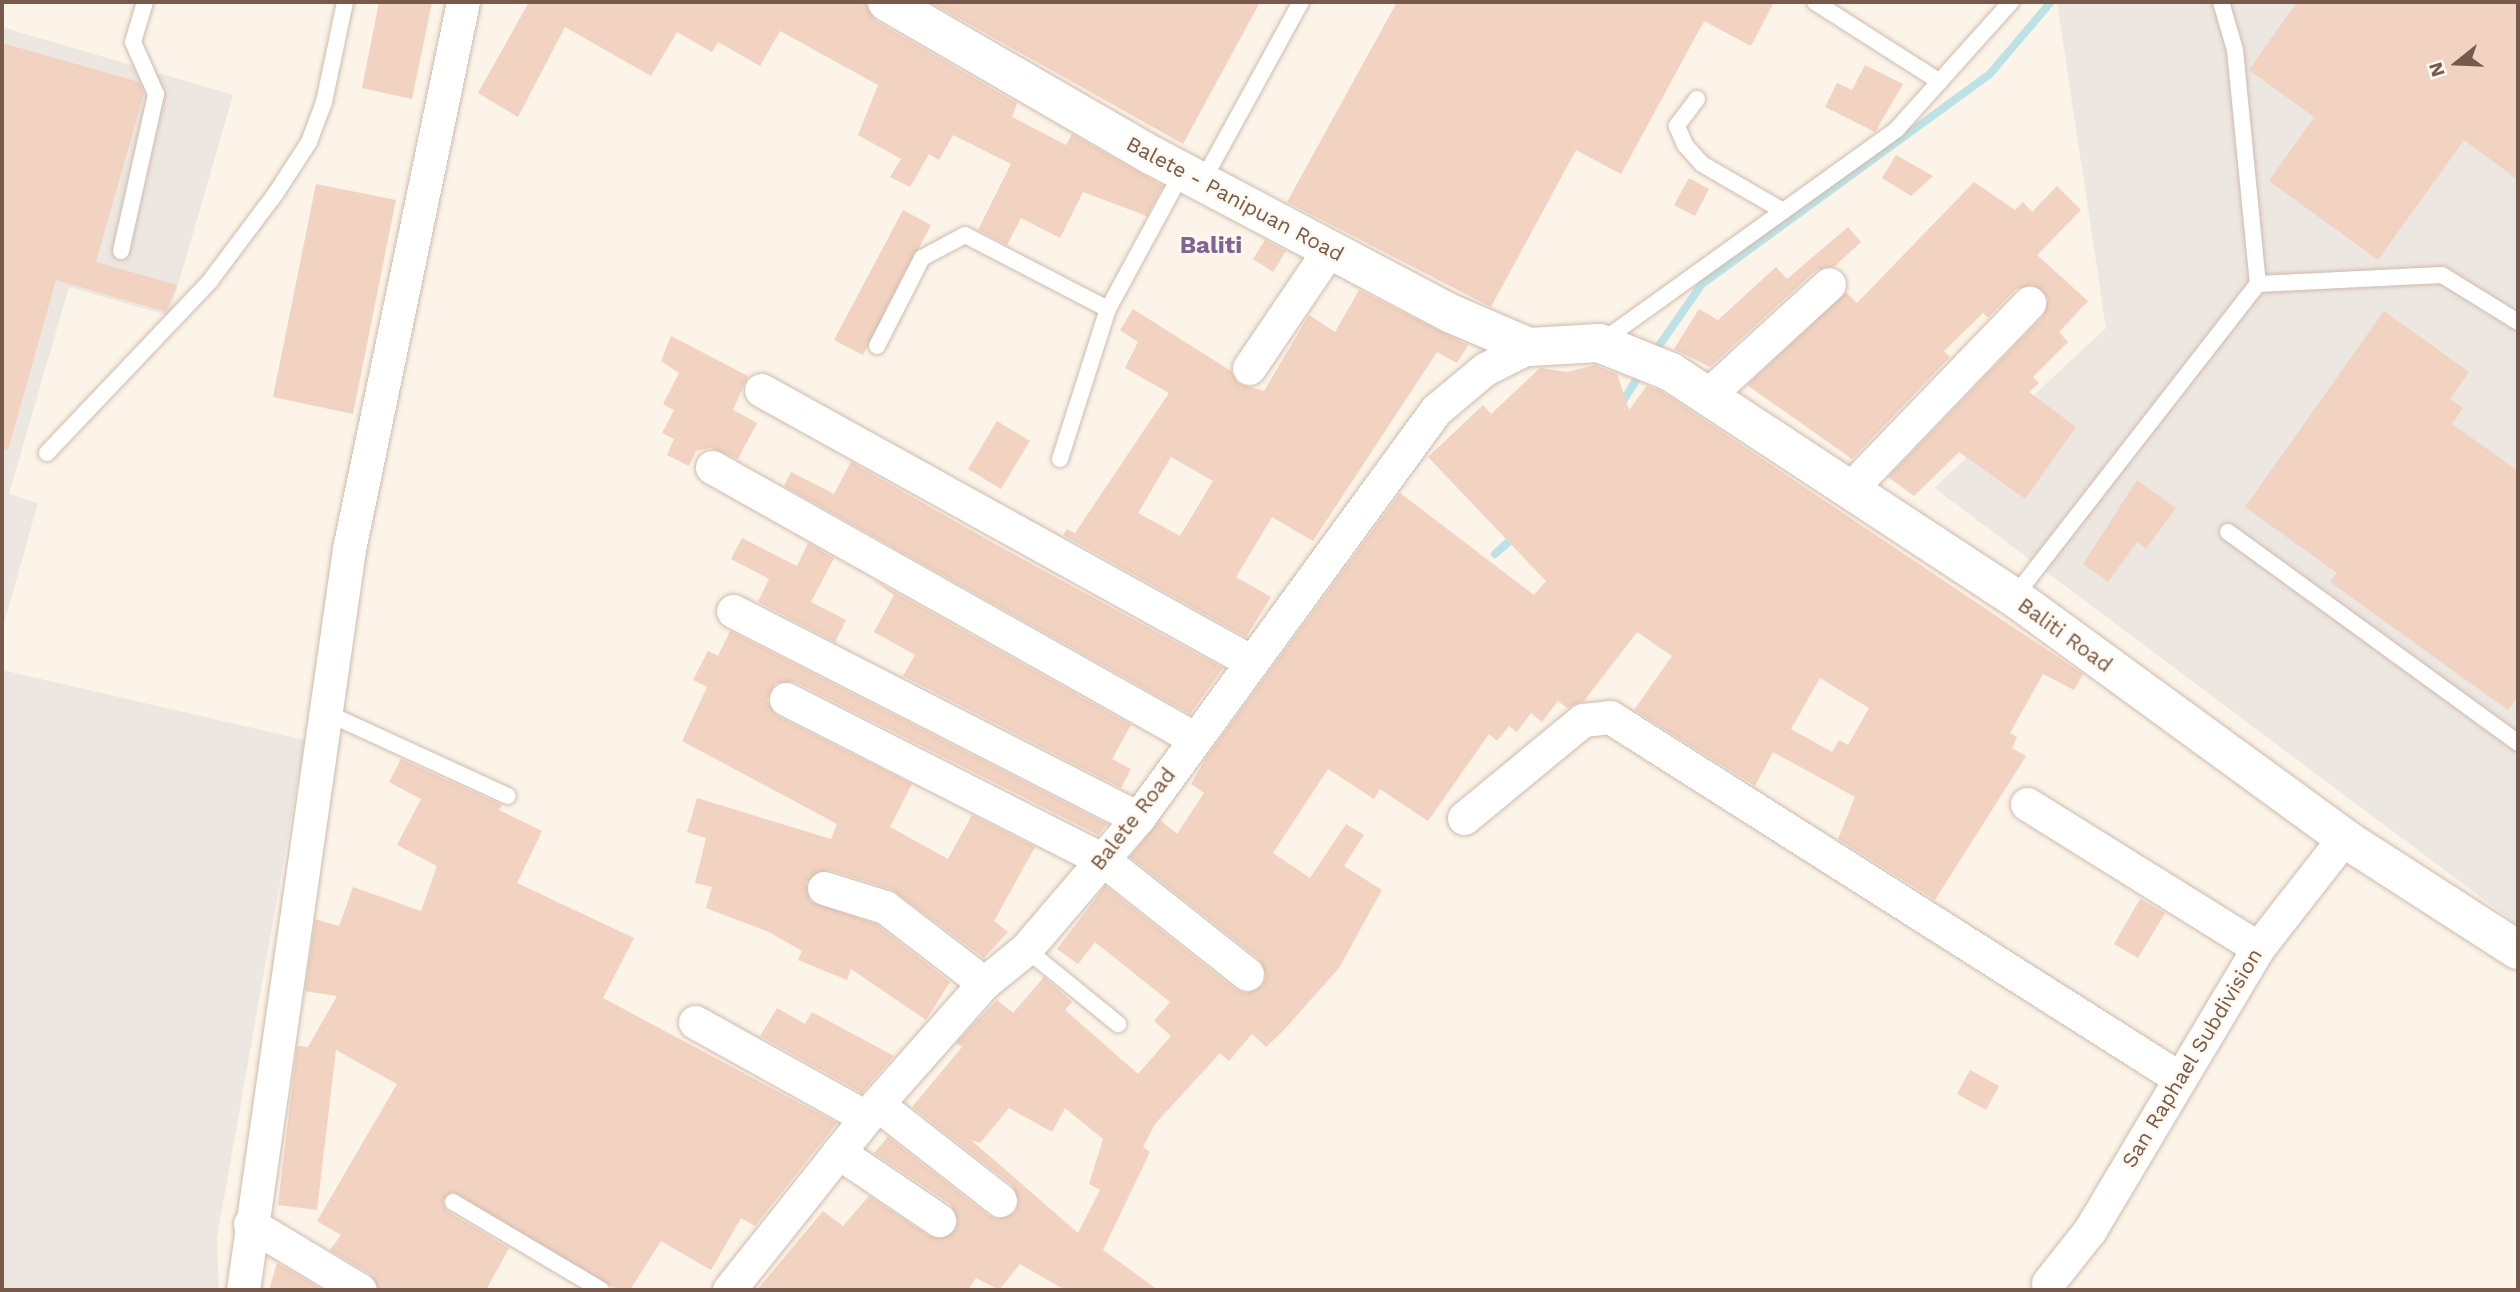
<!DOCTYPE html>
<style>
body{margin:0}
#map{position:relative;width:2520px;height:1292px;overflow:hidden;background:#fcf4e8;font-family:"Work Sans",sans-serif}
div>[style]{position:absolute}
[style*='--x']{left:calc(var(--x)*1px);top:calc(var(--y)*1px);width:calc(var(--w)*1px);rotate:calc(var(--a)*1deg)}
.industrial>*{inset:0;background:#ede7e1}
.stream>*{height:8px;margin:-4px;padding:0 4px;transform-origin:4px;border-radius:4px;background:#bce2e6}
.building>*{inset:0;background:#f2d2c0}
.roads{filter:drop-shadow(0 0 2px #cfbbae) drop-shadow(0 0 2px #cfbbae)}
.lane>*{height:16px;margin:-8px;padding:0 8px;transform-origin:8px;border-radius:8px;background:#fff}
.street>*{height:33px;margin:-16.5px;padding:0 16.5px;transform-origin:16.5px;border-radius:16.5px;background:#fff}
.secondary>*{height:38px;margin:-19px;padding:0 19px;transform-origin:19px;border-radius:19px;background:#fff}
span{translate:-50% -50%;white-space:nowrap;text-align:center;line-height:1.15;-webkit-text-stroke:5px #fff8ef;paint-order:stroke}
.street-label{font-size:21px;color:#775a4c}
.quarter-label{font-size:24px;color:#816493;font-weight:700}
.frame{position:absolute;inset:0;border:4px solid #775a4c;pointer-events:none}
.north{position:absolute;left:2422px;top:28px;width:70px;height:70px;-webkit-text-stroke:5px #fff8ef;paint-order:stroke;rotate:252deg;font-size:19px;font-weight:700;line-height:28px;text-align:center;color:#775a4c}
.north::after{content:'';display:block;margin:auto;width:24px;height:32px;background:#775a4c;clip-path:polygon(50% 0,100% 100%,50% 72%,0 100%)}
</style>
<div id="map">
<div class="industrial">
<i style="clip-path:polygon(2057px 2px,2518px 2px,2518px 925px,1934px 488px,2106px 328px)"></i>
<i style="clip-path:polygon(2px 27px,233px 95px,169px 316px,69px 287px,9px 494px,38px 503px,2px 631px)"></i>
<i style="clip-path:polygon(2px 670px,305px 740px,217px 1238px,219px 1290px,2px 1290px)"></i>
</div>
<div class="stream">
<i style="--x:1654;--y:353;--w:84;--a:-55.2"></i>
<i style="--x:1702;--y:284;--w:355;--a:-36.1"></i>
<i style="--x:1989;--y:75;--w:96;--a:-49.7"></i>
<i style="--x:1620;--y:406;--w:39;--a:-58"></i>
<i style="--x:1495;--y:554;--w:28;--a:-42"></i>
</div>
<div class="building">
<i style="clip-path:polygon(379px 2px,432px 2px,412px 99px,362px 88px)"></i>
<i style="clip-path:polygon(529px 2px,865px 2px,876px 21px,1017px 103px,1012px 117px,1066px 145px,1072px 134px,1163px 186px,1147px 216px,1083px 192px,1060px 238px,1021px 218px,1007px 245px,978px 230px,1011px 164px,953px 135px,939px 160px,929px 154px,910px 187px,890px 177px,901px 159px,858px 135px,878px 85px,780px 31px,760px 66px,718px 42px,712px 52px,677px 32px,651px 76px,565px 27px,518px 117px,478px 93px)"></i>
<i style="clip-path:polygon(930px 2px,1260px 2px,1183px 144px)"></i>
<i style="clip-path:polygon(1397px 2px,1774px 2px,1751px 46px,1704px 21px,1621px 174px,1576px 150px,1491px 307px,1287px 202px)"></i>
<i style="clip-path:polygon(2297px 2px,2518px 2px,2518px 180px,2464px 140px,2378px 260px,2269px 181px,2314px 117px,2249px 70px)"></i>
<i style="clip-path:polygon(2px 43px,139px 82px,144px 93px,96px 262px,177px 285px,166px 312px,56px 280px,8px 450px,2px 449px)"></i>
<i style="clip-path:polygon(1865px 65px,1903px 84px,1875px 132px,1825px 107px,1837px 83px,1852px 90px)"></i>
<i style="clip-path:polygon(1896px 155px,1933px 176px,1911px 196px,1882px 178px)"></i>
<i style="clip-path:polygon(1689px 178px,1709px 189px,1695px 216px,1674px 205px)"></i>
<i style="clip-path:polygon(1974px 182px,2015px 210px,2023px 202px,2032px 212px,2057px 186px,2081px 210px,2037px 255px,2088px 301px,2059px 332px,2068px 342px,2033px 377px,2039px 383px,2029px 392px,2076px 427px,2025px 499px,1959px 452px,1914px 496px,1888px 477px,2043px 316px,2048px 298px,2034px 285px,2016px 289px,1988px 318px,1983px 313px,1944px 351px,1950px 357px,1852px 459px,1747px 385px,1846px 292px,1857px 303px)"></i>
<i style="clip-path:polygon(316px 184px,396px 200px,353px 414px,273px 397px)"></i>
<i style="clip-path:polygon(903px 210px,931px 225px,863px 355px,834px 340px)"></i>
<i style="clip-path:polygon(1848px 227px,1861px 242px,1835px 266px,1816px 270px,1710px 367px,1674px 349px,1699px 309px,1718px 320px,1776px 267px,1787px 279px)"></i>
<i style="clip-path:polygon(1265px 240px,1286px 251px,1273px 272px,1253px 259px)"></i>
<i style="clip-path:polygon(evenodd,1359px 290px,1468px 345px,1457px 363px,1437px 352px,1313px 541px,1272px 517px,1236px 577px,1271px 597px,1246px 637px,1063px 535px,1067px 529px,1075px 533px,1169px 393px,1125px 368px,1138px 342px,1120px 330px,1133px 309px,1231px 371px,1239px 384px,1264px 391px,1309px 315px,1335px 332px,1359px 290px,1171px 457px,1213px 481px,1180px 536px,1138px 513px,1171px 457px)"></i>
<i style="clip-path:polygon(2384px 311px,2469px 372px,2450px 399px,2463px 408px,2452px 424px,2518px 471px,2518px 697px,2508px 710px,2330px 582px,2337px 573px,2245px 507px)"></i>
<i style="clip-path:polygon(671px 336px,748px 376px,733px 410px,757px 423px,738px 459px,711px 448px,696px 451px,689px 466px,667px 455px,674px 439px,662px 433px,674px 410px,663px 404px,679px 373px,661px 361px)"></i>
<i style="clip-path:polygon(evenodd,1595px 365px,1617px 374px,1629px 410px,1647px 386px,1661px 391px,2083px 674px,2074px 690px,2043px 674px,2010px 733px,2017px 737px,2012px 748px,2026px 756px,1935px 900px,1838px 839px,1855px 797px,1773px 752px,1755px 786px,1634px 710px,1672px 656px,1637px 632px,1584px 701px,1567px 708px,1558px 701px,1542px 722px,1531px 713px,1517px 732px,1509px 726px,1497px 741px,1489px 734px,1428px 821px,1380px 789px,1374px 799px,1328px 769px,1273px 853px,1310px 878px,1346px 824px,1364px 835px,1344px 866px,1382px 890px,1339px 968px,1283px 1031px,1266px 1047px,1252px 1034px,1229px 1061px,1220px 1053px,1155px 1124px,1143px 1147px,1150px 1152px,1103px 1250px,1158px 1290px,1065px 1290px,1020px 1264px,999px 1290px,976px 1278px,968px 1290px,757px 1290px,823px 1211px,843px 1226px,869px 1196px,929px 1236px,955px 1231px,958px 1221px,950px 1204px,874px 1153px,888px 1137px,988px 1215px,998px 1219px,1015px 1212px,1019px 1202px,1012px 1185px,912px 1107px,962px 1047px,956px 1043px,997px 1000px,1013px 1013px,1044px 977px,1072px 1002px,1065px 1010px,1138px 1074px,1171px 1036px,1154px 1021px,1170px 1002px,1095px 942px,1078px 964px,1057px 949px,1105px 886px,1235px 989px,1245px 993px,1262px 986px,1266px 976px,1259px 959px,1130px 857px,1160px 820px,1177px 834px,1204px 793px,1191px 784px,1207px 756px,1400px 493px,1534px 595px,1546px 581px,1428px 457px,1483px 405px,1491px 414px,1540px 368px,1567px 372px,1595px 365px,1820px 678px,1869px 708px,1848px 745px,1839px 740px,1832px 752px,1791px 729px,1820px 678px,1595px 365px,1009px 1108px,1052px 1132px,1065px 1108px,1103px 1139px,1089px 1184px,1100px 1190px,1078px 1233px,971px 1140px,980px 1143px,1009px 1108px)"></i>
<i style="clip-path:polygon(997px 421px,1030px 441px,1001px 489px,968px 469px)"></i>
<i style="clip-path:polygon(851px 462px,995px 544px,1223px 668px,1190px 714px,784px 486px,791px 472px,834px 494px)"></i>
<i style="clip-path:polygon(2137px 480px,2176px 508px,2146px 549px,2137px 542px,2108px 582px,2083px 564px)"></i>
<i style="clip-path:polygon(742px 538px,797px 566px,808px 543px,834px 558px,811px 602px,846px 620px,835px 642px,758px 602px,769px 579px,731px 559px)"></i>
<i style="clip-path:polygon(873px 580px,1131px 725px,1112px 759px,1131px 769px,1121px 788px,903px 676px,915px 655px,874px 632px,894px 595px)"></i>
<i style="clip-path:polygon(730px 631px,1107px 824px,1098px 835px,795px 682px,775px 683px,767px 701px,777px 716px,912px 784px,890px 827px,948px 859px,972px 815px,1035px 847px,994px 921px,1008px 932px,984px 958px,891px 889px,829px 870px,806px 882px,810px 901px,876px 924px,950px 982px,926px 1020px,851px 969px,847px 980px,798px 960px,802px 951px,769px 932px,706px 908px,712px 887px,695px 883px,706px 838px,687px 832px,697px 798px,831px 839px,837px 824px,682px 741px,707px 687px,693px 680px,708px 651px,718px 656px)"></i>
<i style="clip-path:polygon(401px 759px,502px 805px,499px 810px,542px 831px,517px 883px,634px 938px,603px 998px,837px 1123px,755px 1226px,741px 1218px,711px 1270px,661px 1241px,630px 1290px,618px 1290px,452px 1192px,443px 1201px,447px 1211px,509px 1248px,486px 1290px,379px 1290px,370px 1274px,330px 1250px,341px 1235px,317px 1221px,397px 1084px,336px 1050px,317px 1210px,278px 1205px,297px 1046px,308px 1047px,337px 996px,305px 991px,315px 919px,339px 926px,353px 887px,421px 911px,437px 866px,397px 845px,421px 799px,389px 782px)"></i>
<i style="clip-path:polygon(2140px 899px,2165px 913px,2138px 958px,2114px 944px)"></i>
<i style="clip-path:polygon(777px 1008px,805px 1024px,812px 1012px,894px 1056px,862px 1093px,760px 1036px)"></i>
<i style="clip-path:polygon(1970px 1070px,1999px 1086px,1986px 1110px,1957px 1094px)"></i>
<i style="clip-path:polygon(277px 1263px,323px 1290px,269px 1290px)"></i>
</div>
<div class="roads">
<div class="lane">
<i style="--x:1815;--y:2;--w:148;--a:32.6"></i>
<i style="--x:2221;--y:2;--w:50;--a:73.7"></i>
<i style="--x:2235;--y:50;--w:235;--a:84.4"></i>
<i style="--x:2258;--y:284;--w:184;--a:-2.8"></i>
<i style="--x:2442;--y:275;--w:89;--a:31.7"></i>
<i style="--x:1697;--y:99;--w:34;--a:127"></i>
<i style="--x:1677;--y:126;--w:21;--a:67"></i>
<i style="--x:1685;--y:145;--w:25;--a:48"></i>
<i style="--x:1702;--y:164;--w:94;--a:30.1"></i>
<i style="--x:1202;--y:182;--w:205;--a:-61.2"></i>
<i style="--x:121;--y:251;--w:161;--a:-77.4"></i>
<i style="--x:156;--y:94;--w:57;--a:-113.9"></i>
<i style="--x:133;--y:42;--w:42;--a:-73.3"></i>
<i style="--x:1601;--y:342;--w:365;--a:-35.7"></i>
<i style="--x:1897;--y:129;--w:171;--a:-48.1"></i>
<i style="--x:877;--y:346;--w:99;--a:-62.9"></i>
<i style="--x:922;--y:258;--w:49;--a:-28.1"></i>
<i style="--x:965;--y:235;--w:161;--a:27.4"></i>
<i style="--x:1108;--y:309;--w:157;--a:-61.5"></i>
<i style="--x:47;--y:453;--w:237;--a:-46.5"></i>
<i style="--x:210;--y:281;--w:110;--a:-53.1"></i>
<i style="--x:276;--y:193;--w:61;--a:-57.1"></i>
<i style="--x:309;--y:142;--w:43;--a:-69.4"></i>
<i style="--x:324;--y:102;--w:102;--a:-78.1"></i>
<i style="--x:1060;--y:459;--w:157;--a:-72.3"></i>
<i style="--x:2228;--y:532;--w:359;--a:36"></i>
<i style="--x:2014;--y:597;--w:397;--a:-52.1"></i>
<i style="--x:325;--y:712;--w:201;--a:24.7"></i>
<i style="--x:1026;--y:949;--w:119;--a:39.2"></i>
<i style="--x:453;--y:1202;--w:172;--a:30.7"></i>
</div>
<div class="street">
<i style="--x:1249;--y:368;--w:143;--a:-55.9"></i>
<i style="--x:761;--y:390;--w:559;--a:28.99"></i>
<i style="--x:1708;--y:395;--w:164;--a:-42.5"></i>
<i style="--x:712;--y:467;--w:553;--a:29.35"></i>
<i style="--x:1849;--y:490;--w:260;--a:-46.1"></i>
<i style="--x:733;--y:611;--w:455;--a:27.1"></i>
<i style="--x:786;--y:699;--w:354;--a:26.9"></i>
<i style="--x:1102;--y:859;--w:185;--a:38.4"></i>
<i style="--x:2027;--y:804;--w:272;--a:31.9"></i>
<i style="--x:1464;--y:818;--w:154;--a:-39.5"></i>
<i style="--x:1583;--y:720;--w:27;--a:-6"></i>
<i style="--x:1610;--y:717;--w:670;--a:32.39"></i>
<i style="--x:824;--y:888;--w:64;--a:17.3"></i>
<i style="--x:885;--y:907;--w:125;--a:37.5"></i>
<i style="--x:695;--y:1022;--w:196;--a:29.1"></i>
<i style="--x:877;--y:1104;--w:156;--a:38"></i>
<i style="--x:838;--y:1152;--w:122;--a:34"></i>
<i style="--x:250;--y:1224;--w:128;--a:31"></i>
<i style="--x:2048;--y:1283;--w:68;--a:-51.6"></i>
<i style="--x:2090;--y:1230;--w:328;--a:-59.2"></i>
<i style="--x:2258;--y:948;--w:140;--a:-52"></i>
<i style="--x:243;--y:1290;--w:749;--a:-81.86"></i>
<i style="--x:349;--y:549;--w:559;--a:-78.23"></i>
<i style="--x:729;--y:1290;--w:238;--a:-51.5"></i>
<i style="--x:877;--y:1104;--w:162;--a:-48.5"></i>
<i style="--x:984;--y:983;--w:54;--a:-39"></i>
<i style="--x:1026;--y:949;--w:172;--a:-49.5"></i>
<i style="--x:1138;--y:818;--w:505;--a:-53.86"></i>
<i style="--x:1436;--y:410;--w:64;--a:-39.9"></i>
<i style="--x:1485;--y:369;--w:49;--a:-26.6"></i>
</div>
<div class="secondary">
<i style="--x:887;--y:2;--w:307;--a:30.1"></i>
<i style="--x:1153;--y:156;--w:338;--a:27.9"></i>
<i style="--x:1452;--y:314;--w:84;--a:23.2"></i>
<i style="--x:1529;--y:347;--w:70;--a:-3.3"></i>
<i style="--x:1599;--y:343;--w:78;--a:21.9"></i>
<i style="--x:1671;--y:372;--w:410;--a:33.3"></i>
<i style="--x:2014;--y:597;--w:409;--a:36.1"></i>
<i style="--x:2344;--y:838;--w:207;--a:32.8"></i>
</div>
</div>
<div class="street-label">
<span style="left:1235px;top:199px;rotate:28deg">Balete - Panipuan Road</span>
<span style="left:2065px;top:635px;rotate:36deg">Baliti Road</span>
<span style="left:1133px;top:819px;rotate:-52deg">Balete Road</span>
<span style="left:2192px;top:1058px;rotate:-59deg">San Raphael Subdivision</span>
</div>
<div class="quarter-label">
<span style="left:1211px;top:246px">Baliti</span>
</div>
<div class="frame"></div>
<div class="north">N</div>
</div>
